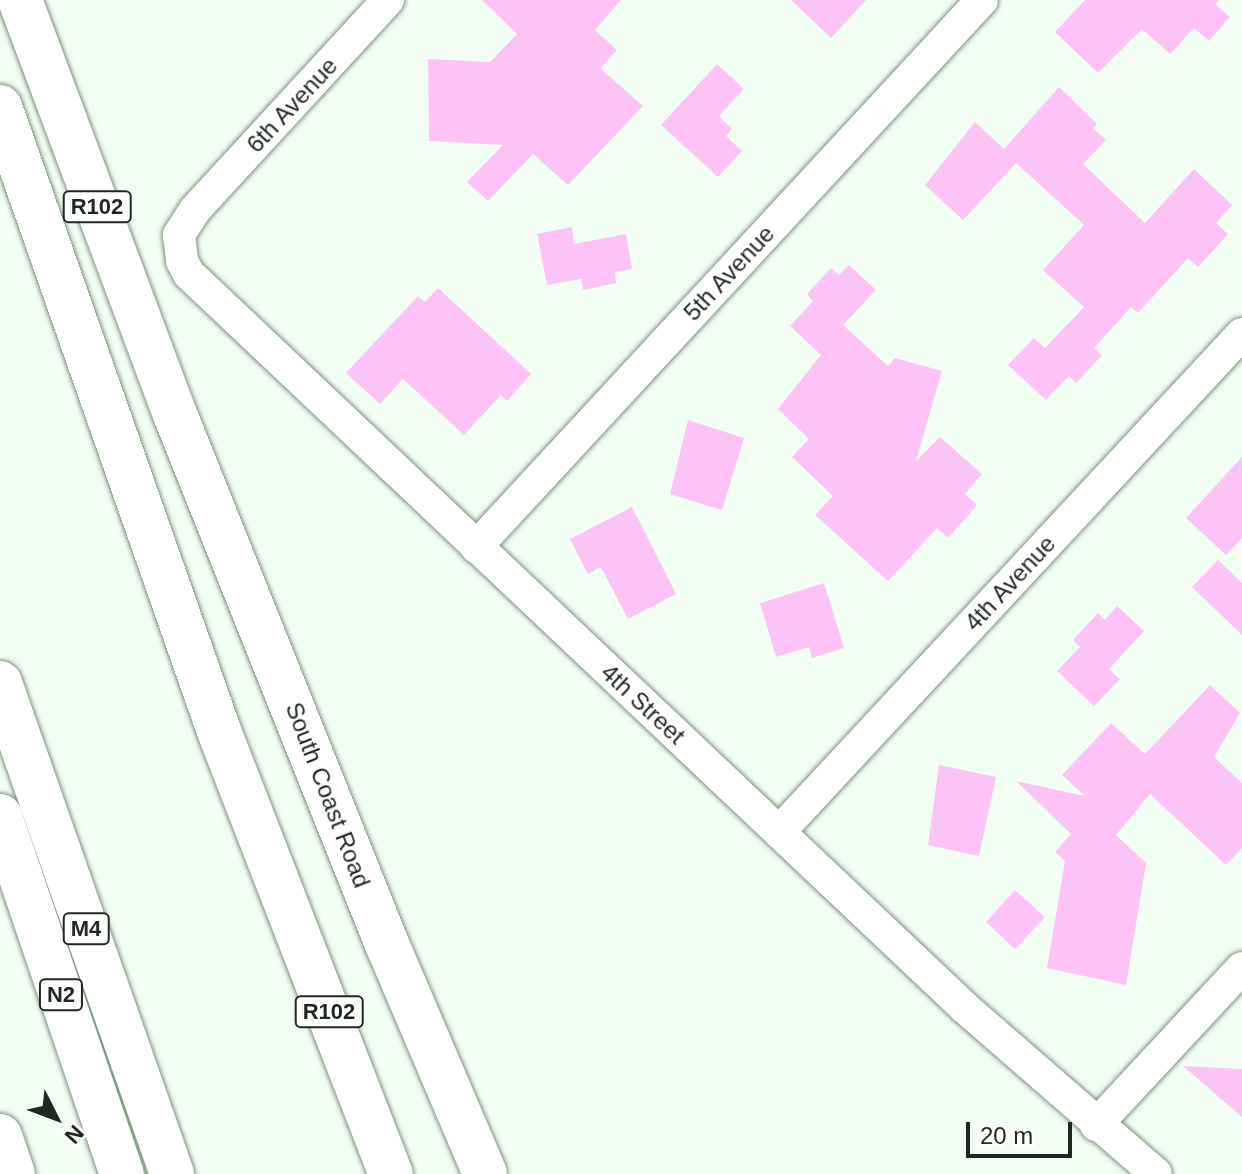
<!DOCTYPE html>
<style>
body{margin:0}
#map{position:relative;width:1242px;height:1174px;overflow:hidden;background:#f2fdf3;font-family:Arial,sans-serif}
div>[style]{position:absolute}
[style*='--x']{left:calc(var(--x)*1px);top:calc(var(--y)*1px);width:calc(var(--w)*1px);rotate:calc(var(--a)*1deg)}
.building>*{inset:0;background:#fdc3f5}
.roads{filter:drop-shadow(0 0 2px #7a947b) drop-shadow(0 0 2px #7a947b)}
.street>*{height:32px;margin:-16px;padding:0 16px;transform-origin:16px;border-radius:16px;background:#fff}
.primary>*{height:44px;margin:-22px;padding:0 22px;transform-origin:22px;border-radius:22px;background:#fff}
.highway>*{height:44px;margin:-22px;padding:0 22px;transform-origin:22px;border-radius:22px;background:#fff}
span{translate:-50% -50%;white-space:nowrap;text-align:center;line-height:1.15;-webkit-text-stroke:8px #fff;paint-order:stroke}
.shield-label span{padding:2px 6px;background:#fff;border:2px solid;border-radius:6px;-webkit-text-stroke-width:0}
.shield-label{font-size:22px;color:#1e281e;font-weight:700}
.street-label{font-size:24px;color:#1e281e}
.north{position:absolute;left:16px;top:1078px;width:80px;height:80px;-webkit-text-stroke:6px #fff;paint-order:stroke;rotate:132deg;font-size:22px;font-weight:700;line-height:32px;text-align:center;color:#1e281e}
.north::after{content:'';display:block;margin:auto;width:28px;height:36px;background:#1e281e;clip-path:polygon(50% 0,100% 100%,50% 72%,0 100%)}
.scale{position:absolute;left:966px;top:1122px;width:106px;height:36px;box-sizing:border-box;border:4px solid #1e281e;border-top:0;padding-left:10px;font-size:24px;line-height:28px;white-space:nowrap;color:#1e281e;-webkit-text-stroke:6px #fff;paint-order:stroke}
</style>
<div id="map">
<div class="building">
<i style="clip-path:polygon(482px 0,621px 0,595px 30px,617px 50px,600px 68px,643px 106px,568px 185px,533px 154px,488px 201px,467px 182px,503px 145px,429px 141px,428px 59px,490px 62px,517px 34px)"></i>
<i style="clip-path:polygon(791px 0,866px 0,831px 38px)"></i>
<i style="clip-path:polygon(1085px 0,1219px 0,1215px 4px,1230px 17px,1209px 41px,1194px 28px,1170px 54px,1142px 29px,1098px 73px,1055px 32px)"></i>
<i style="clip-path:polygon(717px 64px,744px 89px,719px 116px,732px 129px,726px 136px,742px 151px,718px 177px,661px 125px)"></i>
<i style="clip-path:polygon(1059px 87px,1097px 124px,1093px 128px,1106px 140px,1083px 164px,1145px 223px,1194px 169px,1232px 205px,1216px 223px,1228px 234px,1198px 267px,1188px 258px,1138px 313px,1131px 307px,1094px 348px,1102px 355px,1076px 383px,1069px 376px,1046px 400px,1008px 365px,1034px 338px,1045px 348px,1084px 307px,1043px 270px,1084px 225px,1016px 163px,963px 220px,925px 185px,975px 122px,1004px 149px)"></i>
<i style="clip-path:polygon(572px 227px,574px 244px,626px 234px,632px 269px,615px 272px,616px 283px,583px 290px,581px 279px,547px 285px,537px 234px)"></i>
<i style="clip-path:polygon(849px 265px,876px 290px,843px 325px,888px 366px,895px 358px,942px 371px,916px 461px,940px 437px,982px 474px,965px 494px,977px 505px,948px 538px,937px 528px,888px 581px,815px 515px,833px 496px,792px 457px,809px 439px,778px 409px,821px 355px,790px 326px,813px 301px,807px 294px,831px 268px,839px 275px)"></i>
<i style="clip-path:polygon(438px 288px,531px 374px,507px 401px,501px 395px,464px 435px,403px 379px,380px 404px,346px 373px,418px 296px,425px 302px)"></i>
<i style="clip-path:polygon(688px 420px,744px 438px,722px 510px,670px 494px)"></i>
<i style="clip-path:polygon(1242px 457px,1242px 538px,1226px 555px,1186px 518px)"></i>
<i style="clip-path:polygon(632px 507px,676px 594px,628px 619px,601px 567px,588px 574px,570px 539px)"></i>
<i style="clip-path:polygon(1218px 560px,1242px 583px,1242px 635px,1192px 587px)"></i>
<i style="clip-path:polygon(824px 583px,844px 648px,812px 658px,809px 647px,776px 657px,760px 603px)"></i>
<i style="clip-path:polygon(1117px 606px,1144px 631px,1109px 669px,1120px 679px,1094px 706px,1057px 671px,1080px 647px,1073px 640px,1098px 613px,1105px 620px)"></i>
<i style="clip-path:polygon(1210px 685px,1240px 713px,1214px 757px,1242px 783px,1242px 848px,1226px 865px,1150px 794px,1116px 835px,1146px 863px,1126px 985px,1047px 968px,1065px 861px,1055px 852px,1071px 834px,1016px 781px,1085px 796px,1062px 775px,1111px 723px,1145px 754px)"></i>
<i style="clip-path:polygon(939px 765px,996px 777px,979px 856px,928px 845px)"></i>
<i style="clip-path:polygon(1015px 890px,1045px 917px,1015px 949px,986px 922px)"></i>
<i style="clip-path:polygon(1183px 1066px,1242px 1069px,1242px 1117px)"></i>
</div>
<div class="roads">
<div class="street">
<i style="--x:388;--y:0;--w:285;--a:132.6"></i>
<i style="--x:195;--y:210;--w:30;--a:123"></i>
<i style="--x:179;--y:235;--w:26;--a:83"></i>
<i style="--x:182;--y:261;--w:15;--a:62"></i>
<i style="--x:189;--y:274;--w:1067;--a:43.4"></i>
<i style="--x:964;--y:1007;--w:254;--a:41"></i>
<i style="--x:476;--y:547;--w:745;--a:-47.23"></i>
<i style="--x:779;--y:832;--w:680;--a:-47.09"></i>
<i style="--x:1096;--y:1125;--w:214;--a:-47.1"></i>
</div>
<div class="primary">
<i style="--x:20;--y:0;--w:442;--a:69.5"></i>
<i style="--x:175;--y:414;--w:571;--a:68.2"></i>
<i style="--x:387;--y:944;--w:250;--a:66.9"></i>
<i style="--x:0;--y:107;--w:661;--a:70.66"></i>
<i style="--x:219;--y:731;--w:475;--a:68.8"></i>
</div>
<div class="highway">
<i style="--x:0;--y:683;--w:520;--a:70.69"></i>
<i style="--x:0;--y:816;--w:378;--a:71.2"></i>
<i style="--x:0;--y:1136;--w:40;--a:71.1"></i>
</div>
</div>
<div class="shield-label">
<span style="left:97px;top:207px">R102</span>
<span style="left:86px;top:929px">M4</span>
<span style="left:61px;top:995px">N2</span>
<span style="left:329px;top:1012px">R102</span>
</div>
<div class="street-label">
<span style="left:292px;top:105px;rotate:-47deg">6th Avenue</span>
<span style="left:729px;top:273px;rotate:-47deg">5th Avenue</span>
<span style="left:1010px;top:583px;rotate:-47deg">4th Avenue</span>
<span style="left:643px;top:704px;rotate:43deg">4th Street</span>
<span style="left:328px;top:795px;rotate:69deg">South Coast Road</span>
</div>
<div class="north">N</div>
<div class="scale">20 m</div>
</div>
